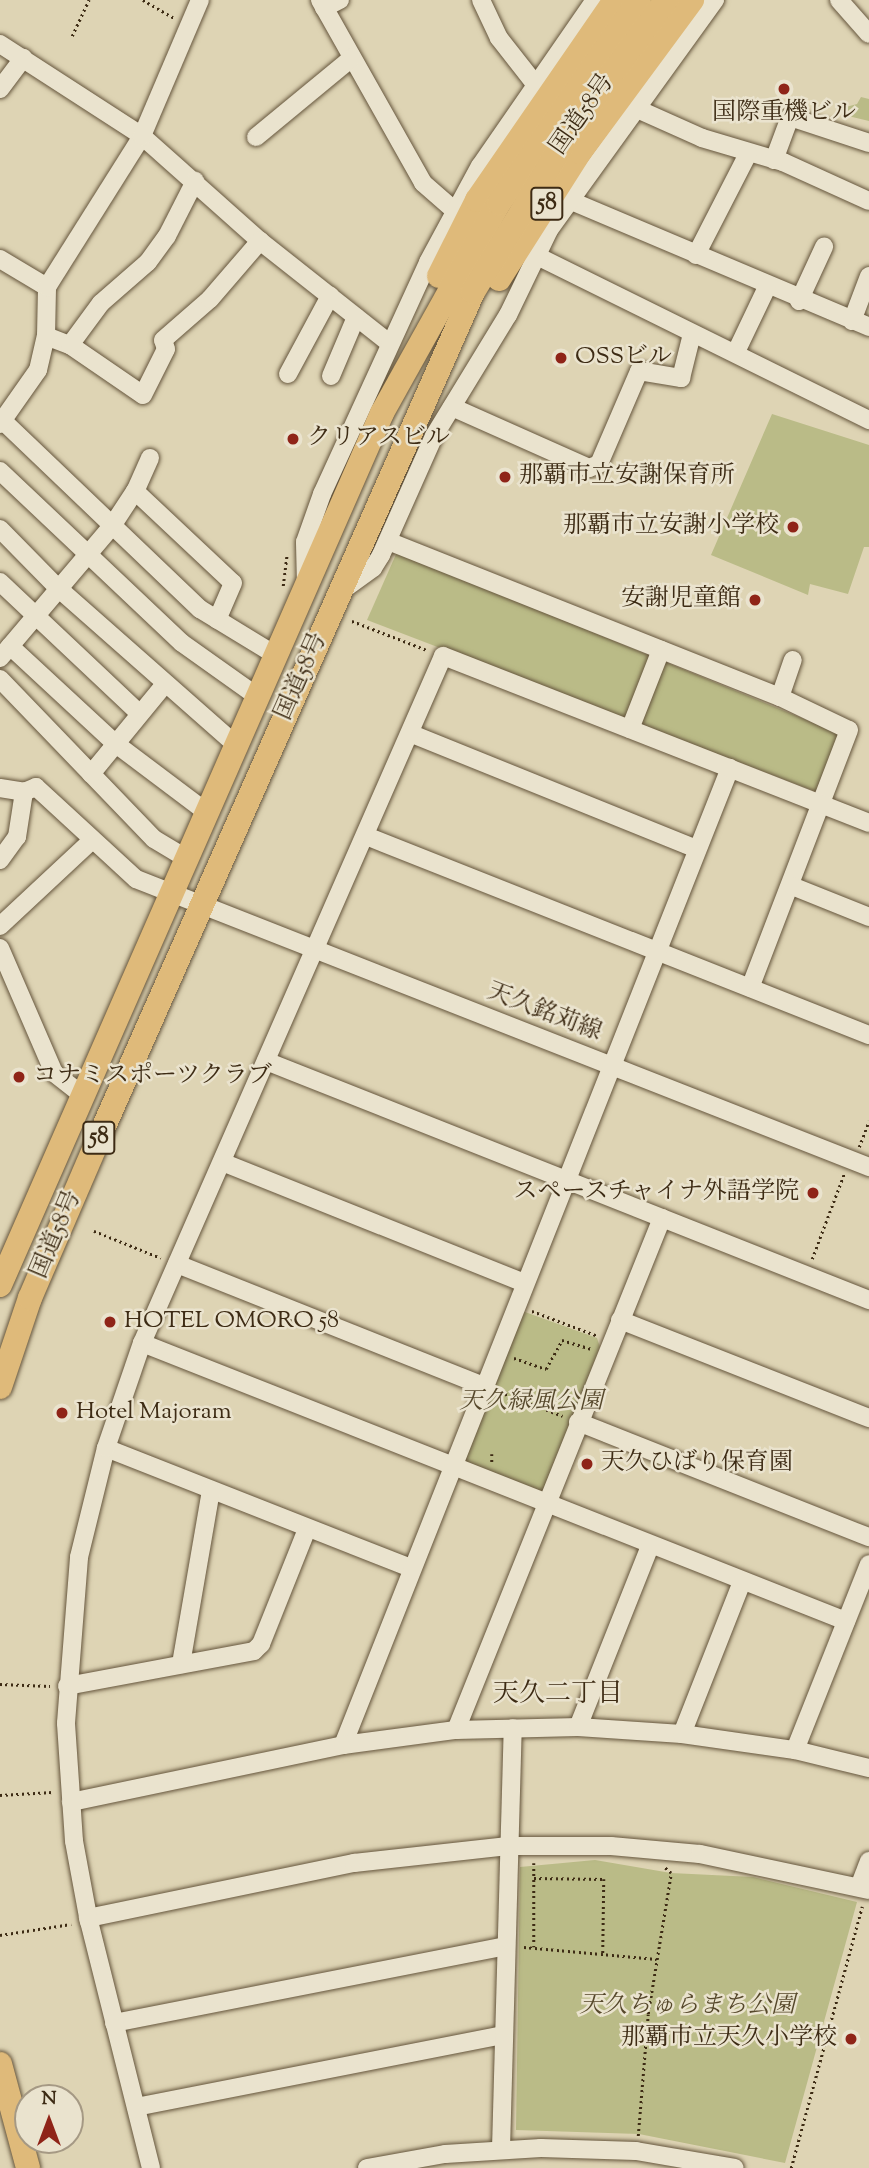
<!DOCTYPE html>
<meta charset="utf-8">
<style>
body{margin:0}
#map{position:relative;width:869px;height:2168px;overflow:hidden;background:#ded4b4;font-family:"Sorts Mill Goudy","Noto Serif JP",serif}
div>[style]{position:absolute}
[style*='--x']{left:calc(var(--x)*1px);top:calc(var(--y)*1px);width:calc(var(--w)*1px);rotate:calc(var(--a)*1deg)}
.green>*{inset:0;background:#babb87}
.path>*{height:2.5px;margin-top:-1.25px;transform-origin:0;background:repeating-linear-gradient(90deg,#3d2b14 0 2px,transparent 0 5.5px)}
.roads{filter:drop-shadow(0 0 2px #65553c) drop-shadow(0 0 2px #65553c)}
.minor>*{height:18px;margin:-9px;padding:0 9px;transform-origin:9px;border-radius:9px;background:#eae3ce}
.highway>*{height:24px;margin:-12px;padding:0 12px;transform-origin:12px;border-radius:12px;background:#dfba7a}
.dots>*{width:19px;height:19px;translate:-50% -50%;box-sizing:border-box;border:4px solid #eae3ce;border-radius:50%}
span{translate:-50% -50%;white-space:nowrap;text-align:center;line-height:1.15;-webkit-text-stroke:5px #eae3ce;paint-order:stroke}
.shield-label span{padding:2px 5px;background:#eae3ce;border:2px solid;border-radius:5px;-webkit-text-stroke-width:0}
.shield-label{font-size:23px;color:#3d2b14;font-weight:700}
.poi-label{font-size:24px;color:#3d2b14}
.left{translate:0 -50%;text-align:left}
.right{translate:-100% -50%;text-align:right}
.street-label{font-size:24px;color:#3d2b14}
.park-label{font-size:24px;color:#56482b;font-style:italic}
.neighbourhood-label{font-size:26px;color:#3d2b14}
.north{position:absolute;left:14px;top:2084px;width:70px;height:70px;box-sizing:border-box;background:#eae3ce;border:2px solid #a59984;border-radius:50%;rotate:0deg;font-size:19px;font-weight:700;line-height:28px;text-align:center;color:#3d2b14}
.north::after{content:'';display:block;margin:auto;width:24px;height:32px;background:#8f2418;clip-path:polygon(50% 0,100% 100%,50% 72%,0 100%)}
</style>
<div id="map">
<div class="green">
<i style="clip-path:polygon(861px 97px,869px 99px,869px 121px,844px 115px,846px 107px,857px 104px)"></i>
<i style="clip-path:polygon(772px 414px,869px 445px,869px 547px,864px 547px,848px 594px,810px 584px,808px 595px,711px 555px)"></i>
<i style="clip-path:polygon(397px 552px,843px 735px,817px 792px,367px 620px)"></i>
<i style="clip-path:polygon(525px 1312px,597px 1338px,600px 1347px,543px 1491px,538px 1494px,465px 1465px,462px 1458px,519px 1314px)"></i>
<i style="clip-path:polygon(595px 1860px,671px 1873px,753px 1877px,857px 1902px,785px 2163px,639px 2134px,516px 2130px,520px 1867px)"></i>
</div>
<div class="path">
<i style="--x:143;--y:0;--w:36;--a:30"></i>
<i style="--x:72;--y:36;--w:40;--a:-65"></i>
<i style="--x:283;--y:586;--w:31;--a:-83"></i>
<i style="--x:352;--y:621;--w:80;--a:21.1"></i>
<i style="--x:859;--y:1147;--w:28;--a:-69"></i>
<i style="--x:94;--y:1231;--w:72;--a:21.9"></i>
<i style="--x:812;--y:1259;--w:91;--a:-69.4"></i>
<i style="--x:532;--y:1311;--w:71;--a:20.7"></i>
<i style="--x:514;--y:1358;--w:34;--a:19"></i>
<i style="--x:546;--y:1369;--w:33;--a:-61"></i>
<i style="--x:562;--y:1340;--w:31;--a:17"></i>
<i style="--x:500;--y:1392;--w:67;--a:20.9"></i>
<i style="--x:492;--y:1454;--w:8;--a:90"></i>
<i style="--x:0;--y:1684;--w:50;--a:2.3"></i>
<i style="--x:0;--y:1795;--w:53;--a:-3.2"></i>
<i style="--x:534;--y:1863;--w:84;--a:90"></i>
<i style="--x:534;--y:1878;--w:70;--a:0.8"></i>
<i style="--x:604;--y:1879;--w:74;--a:90.8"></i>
<i style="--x:0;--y:1935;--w:72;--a:-8.8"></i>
<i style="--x:524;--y:1947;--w:133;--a:5.2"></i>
<i style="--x:638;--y:2136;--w:122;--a:-85.3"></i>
<i style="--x:648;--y:2014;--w:143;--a:-80.7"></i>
<i style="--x:671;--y:1873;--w:8;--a:-140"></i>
<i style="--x:791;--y:2168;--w:271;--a:-74.8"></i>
</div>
<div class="roads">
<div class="minor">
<i style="--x:320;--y:0;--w:210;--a:60.6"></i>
<i style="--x:423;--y:183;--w:43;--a:41.2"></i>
<i style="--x:481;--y:0;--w:42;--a:64.7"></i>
<i style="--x:499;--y:38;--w:65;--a:51.9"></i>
<i style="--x:839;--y:0;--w:45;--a:48.6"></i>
<i style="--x:324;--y:8;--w:18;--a:-27"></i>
<i style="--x:0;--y:44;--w:169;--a:32.9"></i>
<i style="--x:142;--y:136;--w:158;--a:41.7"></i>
<i style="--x:260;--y:241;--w:164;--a:38.3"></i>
<i style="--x:0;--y:89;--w:39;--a:-53"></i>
<i style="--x:635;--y:108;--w:73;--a:24.1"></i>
<i style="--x:702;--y:138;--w:84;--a:16.5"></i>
<i style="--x:783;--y:162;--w:94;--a:24.4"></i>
<i style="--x:256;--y:137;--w:124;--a:-39.5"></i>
<i style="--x:774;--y:160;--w:46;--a:-69.6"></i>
<i style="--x:790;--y:117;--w:83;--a:18.2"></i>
<i style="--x:569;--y:200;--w:326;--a:22.9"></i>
<i style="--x:535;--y:255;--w:373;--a:26.3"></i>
<i style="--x:696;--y:255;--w:114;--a:-62.8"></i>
<i style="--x:0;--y:259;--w:55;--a:30.8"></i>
<i style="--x:799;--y:301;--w:60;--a:-65.2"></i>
<i style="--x:852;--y:321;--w:48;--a:-69.3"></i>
<i style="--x:46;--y:336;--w:26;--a:21"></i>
<i style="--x:70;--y:345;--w:88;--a:34.4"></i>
<i style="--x:143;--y:395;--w:51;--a:-63.4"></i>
<i style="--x:166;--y:349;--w:9;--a:-108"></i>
<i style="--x:163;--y:340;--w:62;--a:-41.1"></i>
<i style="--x:210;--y:299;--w:77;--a:-49.2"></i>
<i style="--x:70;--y:345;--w:52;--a:-53.6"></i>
<i style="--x:101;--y:303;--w:62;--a:-41.1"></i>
<i style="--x:148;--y:262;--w:32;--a:-54"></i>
<i style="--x:167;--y:236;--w:62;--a:-63"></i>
<i style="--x:736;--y:352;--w:72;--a:-64.5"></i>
<i style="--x:288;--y:374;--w:89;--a:-61.7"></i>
<i style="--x:331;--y:376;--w:64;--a:-67"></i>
<i style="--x:452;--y:407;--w:150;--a:24"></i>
<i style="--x:589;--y:468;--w:11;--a:-22"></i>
<i style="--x:599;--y:464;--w:101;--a:-66.7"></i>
<i style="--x:639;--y:371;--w:43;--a:9.5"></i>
<i style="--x:681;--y:378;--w:45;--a:-76"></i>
<i style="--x:0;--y:418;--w:277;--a:43.7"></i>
<i style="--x:200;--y:609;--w:90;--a:31.4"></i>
<i style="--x:0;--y:424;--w:66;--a:-54.9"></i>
<i style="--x:38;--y:370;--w:35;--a:-77"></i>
<i style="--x:46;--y:336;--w:49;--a:-88.8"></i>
<i style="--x:47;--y:287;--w:178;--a:-57.8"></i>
<i style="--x:142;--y:136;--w:148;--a:-66.9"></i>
<i style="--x:150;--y:458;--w:36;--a:114"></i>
<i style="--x:135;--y:491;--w:134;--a:43.2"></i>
<i style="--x:233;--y:583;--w:40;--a:113.4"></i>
<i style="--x:0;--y:471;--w:250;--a:43.4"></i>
<i style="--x:182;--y:643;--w:93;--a:35.4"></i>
<i style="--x:0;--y:529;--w:83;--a:45.5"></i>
<i style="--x:58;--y:588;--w:237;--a:41.4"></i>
<i style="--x:388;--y:541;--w:422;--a:21.7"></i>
<i style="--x:780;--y:697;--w:76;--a:25.6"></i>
<i style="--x:849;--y:730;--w:276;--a:111"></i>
<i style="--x:0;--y:582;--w:192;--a:43.3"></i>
<i style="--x:306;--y:584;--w:42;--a:-91.4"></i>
<i style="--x:305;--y:542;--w:51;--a:-70.5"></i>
<i style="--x:322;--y:494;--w:255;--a:-65.4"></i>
<i style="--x:428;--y:262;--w:109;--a:-61.6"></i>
<i style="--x:480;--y:166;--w:202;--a:-55.3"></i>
<i style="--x:340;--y:592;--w:41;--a:-36"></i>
<i style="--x:373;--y:568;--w:15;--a:-58"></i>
<i style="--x:381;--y:555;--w:130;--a:-66"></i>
<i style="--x:434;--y:436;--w:142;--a:-58.6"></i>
<i style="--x:508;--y:315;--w:94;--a:-64.2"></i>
<i style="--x:549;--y:230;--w:284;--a:-54.2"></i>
<i style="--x:10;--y:646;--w:144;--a:42.8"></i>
<i style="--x:116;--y:744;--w:111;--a:37"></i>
<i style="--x:0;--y:658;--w:173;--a:-49.7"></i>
<i style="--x:112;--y:526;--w:42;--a:-56.7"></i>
<i style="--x:0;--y:679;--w:222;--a:46.1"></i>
<i style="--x:154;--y:839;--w:35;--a:31"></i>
<i style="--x:780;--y:697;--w:39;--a:-71"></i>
<i style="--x:630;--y:729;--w:85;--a:-68.6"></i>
<i style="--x:412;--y:734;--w:307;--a:22"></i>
<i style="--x:91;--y:774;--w:117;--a:-50.6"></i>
<i style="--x:0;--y:788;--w:24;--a:9"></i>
<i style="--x:24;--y:792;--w:13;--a:-23"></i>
<i style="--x:36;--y:787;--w:136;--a:42.6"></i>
<i style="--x:136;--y:879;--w:788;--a:21.45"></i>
<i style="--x:366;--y:836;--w:541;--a:21.59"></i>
<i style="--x:0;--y:860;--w:29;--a:-54"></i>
<i style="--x:17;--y:837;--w:46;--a:-81.2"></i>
<i style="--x:792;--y:886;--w:83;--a:21.9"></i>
<i style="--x:0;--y:926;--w:125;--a:-43"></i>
<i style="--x:0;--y:948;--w:136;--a:66.6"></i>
<i style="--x:54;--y:1073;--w:34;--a:38"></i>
<i style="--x:266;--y:1061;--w:649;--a:21.62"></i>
<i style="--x:222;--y:1162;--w:326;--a:21.8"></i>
<i style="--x:177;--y:1264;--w:330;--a:21.7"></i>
<i style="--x:620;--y:1320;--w:268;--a:21.5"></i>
<i style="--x:142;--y:1343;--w:757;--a:21.55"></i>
<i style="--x:578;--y:1422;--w:313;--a:21.6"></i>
<i style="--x:106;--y:1448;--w:328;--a:21.5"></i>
<i style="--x:181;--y:1664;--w:176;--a:-80.2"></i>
<i style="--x:67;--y:1686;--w:190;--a:-10.6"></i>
<i style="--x:254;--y:1651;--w:10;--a:-45"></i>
<i style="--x:261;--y:1644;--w:124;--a:-68.2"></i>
<i style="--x:578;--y:1727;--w:195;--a:-68.3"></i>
<i style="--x:456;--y:1730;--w:552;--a:-68.08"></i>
<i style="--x:682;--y:1734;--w:163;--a:-68.5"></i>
<i style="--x:343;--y:1745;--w:1051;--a:-68.39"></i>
<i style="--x:795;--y:1750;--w:200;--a:-68.3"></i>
<i style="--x:71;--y:1802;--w:278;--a:-11.8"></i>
<i style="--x:343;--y:1745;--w:114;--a:-7.6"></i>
<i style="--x:456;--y:1730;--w:122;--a:-1.4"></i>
<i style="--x:578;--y:1727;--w:104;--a:3.9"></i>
<i style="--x:682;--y:1734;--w:114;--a:8.1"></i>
<i style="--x:795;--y:1750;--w:76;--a:13.7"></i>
<i style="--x:859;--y:1887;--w:28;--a:-69"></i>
<i style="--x:88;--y:1918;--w:272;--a:-11.7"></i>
<i style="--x:354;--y:1863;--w:155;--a:-6.3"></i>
<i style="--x:508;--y:1846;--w:103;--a:0"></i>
<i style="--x:611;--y:1846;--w:89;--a:5.1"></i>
<i style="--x:700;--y:1854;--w:173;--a:12"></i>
<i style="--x:114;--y:2023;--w:399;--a:-11.1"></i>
<i style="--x:136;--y:2107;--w:374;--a:-11.1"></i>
<i style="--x:501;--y:2149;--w:421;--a:-88.4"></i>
<i style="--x:151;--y:2168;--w:254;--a:-104.1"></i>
<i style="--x:89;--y:1922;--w:82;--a:-100.5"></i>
<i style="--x:74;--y:1841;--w:118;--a:-93.9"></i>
<i style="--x:66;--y:1723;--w:167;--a:-85.5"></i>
<i style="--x:79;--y:1557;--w:112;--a:-76.1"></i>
<i style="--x:106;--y:1448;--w:111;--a:-71.1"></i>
<i style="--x:142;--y:1343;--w:750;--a:-66.34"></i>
<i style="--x:443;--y:656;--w:458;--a:21.4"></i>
<i style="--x:367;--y:2168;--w:79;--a:-10.2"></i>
<i style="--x:445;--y:2154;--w:96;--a:-3.6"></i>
<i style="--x:541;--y:2148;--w:95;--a:1.8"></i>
<i style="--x:636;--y:2151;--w:100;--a:9.7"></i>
</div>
<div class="highway">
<i style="--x:439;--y:276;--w:85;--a:-63.4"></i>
<i style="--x:477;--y:200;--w:243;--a:-55.4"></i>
<i style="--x:499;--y:279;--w:151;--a:-57.5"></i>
<i style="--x:580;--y:152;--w:189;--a:-53.6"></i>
<i style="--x:0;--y:1285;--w:952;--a:-66.34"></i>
<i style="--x:382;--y:413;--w:240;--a:-60.9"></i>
<i style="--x:499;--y:203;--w:247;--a:-55.4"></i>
<i style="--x:0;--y:1387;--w:94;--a:-71.4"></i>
<i style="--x:30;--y:1298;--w:182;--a:-66.7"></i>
<i style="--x:102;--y:1131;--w:917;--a:-66.15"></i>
<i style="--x:473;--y:292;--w:195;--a:-58.8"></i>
<i style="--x:574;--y:125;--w:155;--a:-53.6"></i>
<i style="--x:0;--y:2064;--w:108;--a:74.9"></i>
</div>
</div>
<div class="dots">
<i style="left:784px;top:89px;background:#8f2418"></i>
<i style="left:561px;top:358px;background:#8f2418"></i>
<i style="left:293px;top:439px;background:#8f2418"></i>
<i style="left:505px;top:477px;background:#8f2418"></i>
<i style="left:793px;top:527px;background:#8f2418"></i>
<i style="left:755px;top:600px;background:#8f2418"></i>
<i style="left:19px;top:1077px;background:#8f2418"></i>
<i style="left:813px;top:1193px;background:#8f2418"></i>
<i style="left:110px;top:1322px;background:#8f2418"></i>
<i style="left:62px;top:1413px;background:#8f2418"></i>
<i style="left:587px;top:1464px;background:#8f2418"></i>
<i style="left:851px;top:2039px;background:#8f2418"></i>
</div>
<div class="shield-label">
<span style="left:547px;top:204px">58</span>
<span style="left:99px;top:1138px">58</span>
</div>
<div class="poi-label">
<span style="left:784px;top:114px">国際重機ビル</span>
<span class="left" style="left:575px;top:358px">OSSビル</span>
<span class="left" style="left:307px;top:439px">クリアスビル</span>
<span class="left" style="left:519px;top:477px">那覇市立安謝保育所</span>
<span class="right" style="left:779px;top:527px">那覇市立安謝小学校</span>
<span class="right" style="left:741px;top:600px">安謝児童館</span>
<span class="left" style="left:33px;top:1077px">コナミスポーツクラブ</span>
<span class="right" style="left:799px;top:1193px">スペースチャイナ外語学院</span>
<span class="left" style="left:124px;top:1322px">HOTEL OMORO 58</span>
<span class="left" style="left:76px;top:1413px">Hotel Majoram</span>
<span class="left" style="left:601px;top:1464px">天久ひばり保育園</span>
<span class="right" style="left:837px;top:2039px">那覇市立天久小学校</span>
</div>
<div class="street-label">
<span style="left:583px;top:115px;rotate:-55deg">国道58号</span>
<span style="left:302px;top:677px;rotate:-66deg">国道58号</span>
<span style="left:544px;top:1013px;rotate:21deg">天久銘苅線</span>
<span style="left:57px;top:1235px;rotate:-67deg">国道58号</span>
</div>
<div class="park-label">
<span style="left:531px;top:1403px">天久緑風公園</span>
<span style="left:687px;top:2007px">天久ちゅらまち公園</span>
</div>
<div class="neighbourhood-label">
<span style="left:558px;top:1695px">天久二丁目</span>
</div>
<div class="north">N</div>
</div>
